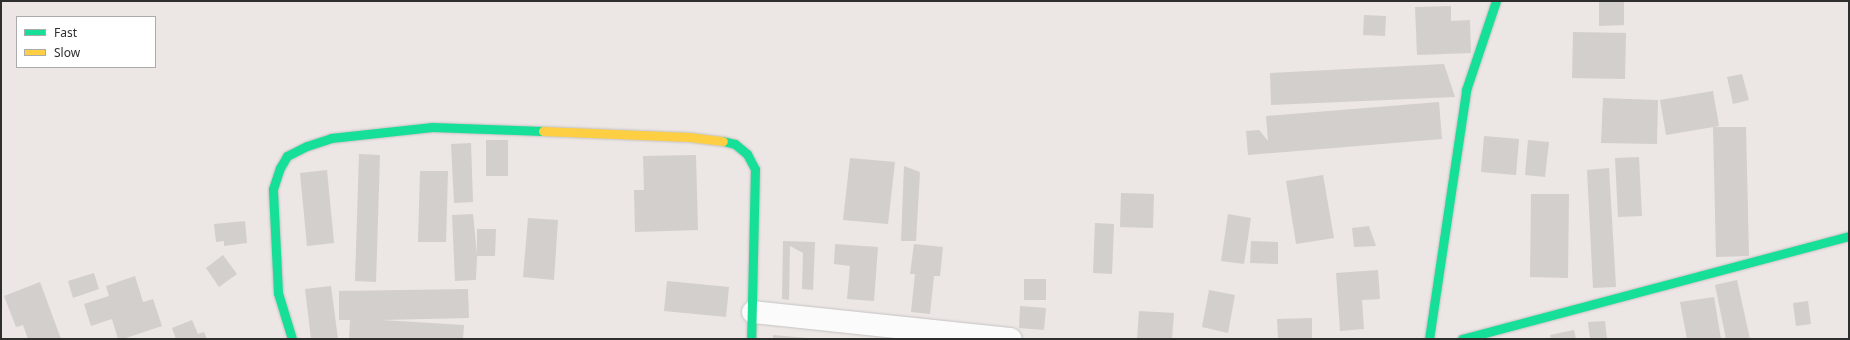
<!DOCTYPE html>
<style>
body{margin:0}
#map{position:relative;width:1850px;height:340px;overflow:hidden;background:#ece6e4;font-family:"Noto Sans",sans-serif}
div>[style]{position:absolute}
[style*='--x']{left:calc(var(--x)*1px);top:calc(var(--y)*1px);width:calc(var(--w)*1px);rotate:calc(var(--a)*1deg)}
.building>*{inset:0;background:#d3cfcd}
.roads{filter:drop-shadow(0 0 1px #c4c3c3) drop-shadow(0 0 1px #c4c3c3)}
.street>*{height:22px;margin:-11px;padding:0 11px;transform-origin:11px;border-radius:11px;background:#fcfbfb}
.fast>*{height:9px;margin:-4.5px;padding:0 4.5px;transform-origin:4.5px;border-radius:4.5px;background:#16e098}
.slow>*{height:9px;margin:-4.5px;padding:0 4.5px;transform-origin:4.5px;border-radius:4.5px;background:#ffcf43}
span{translate:-50% -50%;white-space:nowrap;text-align:center;line-height:1.15;-webkit-text-stroke:3.5px #fff;paint-order:stroke}
.frame{position:absolute;inset:0;border:2px solid #2e2e2e;pointer-events:none}
.legend{position:absolute;left:16px;top:16px;width:140px;height:52px;box-sizing:border-box;background:#fff;border:1px solid #ababab;margin:0;padding:5px 7px;list-style:none;font-size:12px;color:#2e2e2e}
.legend li{display:flex;align-items:center;gap:8px;height:20px}
.legend b{width:20px;border:1px solid #ababab}
</style>
<div id="map">
<div class="building">
<i style="clip-path:polygon(1599px 1px,1624px 1px,1624px 25px,1599px 26px)"></i>
<i style="clip-path:polygon(1451px 6px,1451px 21px,1470px 20px,1471px 53px,1417px 55px,1415px 7px)"></i>
<i style="clip-path:polygon(1364px 15px,1386px 16px,1385px 36px,1363px 35px)"></i>
<i style="clip-path:polygon(1573px 32px,1626px 33px,1625px 79px,1572px 78px)"></i>
<i style="clip-path:polygon(1444px 64px,1455px 97px,1271px 105px,1270px 73px)"></i>
<i style="clip-path:polygon(1742px 74px,1749px 100px,1733px 104px,1727px 77px)"></i>
<i style="clip-path:polygon(1713px 91px,1719px 126px,1666px 135px,1660px 100px)"></i>
<i style="clip-path:polygon(1603px 98px,1658px 100px,1657px 144px,1601px 143px)"></i>
<i style="clip-path:polygon(1439px 102px,1442px 139px,1248px 155px,1246px 131px,1259px 130px,1268px 141px,1266px 116px)"></i>
<i style="clip-path:polygon(1713px 127px,1746px 127px,1749px 256px,1716px 257px)"></i>
<i style="clip-path:polygon(1484px 136px,1519px 139px,1516px 175px,1481px 172px)"></i>
<i style="clip-path:polygon(486px 140px,508px 140px,508px 176px,486px 176px)"></i>
<i style="clip-path:polygon(1528px 140px,1549px 142px,1545px 177px,1525px 175px)"></i>
<i style="clip-path:polygon(471px 143px,473px 202px,454px 203px,451px 144px)"></i>
<i style="clip-path:polygon(359px 154px,380px 155px,376px 282px,355px 281px)"></i>
<i style="clip-path:polygon(696px 155px,698px 230px,635px 232px,634px 190px,644px 190px,643px 156px)"></i>
<i style="clip-path:polygon(1639px 157px,1642px 216px,1618px 217px,1615px 158px)"></i>
<i style="clip-path:polygon(850px 158px,895px 162px,888px 224px,843px 220px)"></i>
<i style="clip-path:polygon(904px 166px,920px 172px,916px 241px,901px 241px)"></i>
<i style="clip-path:polygon(1609px 168px,1616px 287px,1593px 288px,1587px 170px)"></i>
<i style="clip-path:polygon(327px 170px,334px 243px,307px 246px,300px 173px)"></i>
<i style="clip-path:polygon(420px 171px,448px 171px,446px 242px,418px 242px)"></i>
<i style="clip-path:polygon(1323px 175px,1334px 238px,1296px 244px,1286px 181px)"></i>
<i style="clip-path:polygon(1121px 193px,1154px 194px,1153px 228px,1120px 227px)"></i>
<i style="clip-path:polygon(1531px 194px,1569px 194px,1568px 278px,1530px 277px)"></i>
<i style="clip-path:polygon(473px 214px,477px 254px,477px 229px,496px 229px,495px 256px,477px 256px,476px 280px,455px 281px,452px 215px)"></i>
<i style="clip-path:polygon(1228px 214px,1251px 218px,1244px 264px,1221px 261px)"></i>
<i style="clip-path:polygon(528px 218px,558px 220px,554px 280px,523px 277px)"></i>
<i style="clip-path:polygon(245px 221px,247px 243px,224px 246px,224px 241px,216px 242px,214px 224px)"></i>
<i style="clip-path:polygon(1095px 223px,1114px 224px,1112px 274px,1093px 273px)"></i>
<i style="clip-path:polygon(1369px 226px,1376px 246px,1354px 247px,1352px 228px)"></i>
<i style="clip-path:polygon(783px 241px,815px 242px,813px 290px,802px 289px,803px 253px,790px 246px,789px 300px,782px 299px)"></i>
<i style="clip-path:polygon(1251px 241px,1278px 242px,1278px 264px,1250px 263px)"></i>
<i style="clip-path:polygon(835px 244px,878px 247px,874px 301px,847px 299px,850px 266px,834px 264px)"></i>
<i style="clip-path:polygon(914px 244px,943px 247px,940px 276px,934px 276px,930px 314px,911px 312px,915px 274px,910px 274px)"></i>
<i style="clip-path:polygon(223px 255px,237px 274px,219px 287px,206px 268px)"></i>
<i style="clip-path:polygon(1378px 270px,1380px 299px,1362px 300px,1364px 329px,1340px 331px,1336px 273px)"></i>
<i style="clip-path:polygon(94px 273px,99px 289px,73px 298px,68px 281px)"></i>
<i style="clip-path:polygon(135px 276px,143px 302px,153px 299px,162px 326px,123px 339px,118px 339px,112px 319px,91px 326px,84px 304px,109px 296px,106px 286px)"></i>
<i style="clip-path:polygon(1024px 279px,1046px 279px,1046px 300px,1024px 300px)"></i>
<i style="clip-path:polygon(1737px 280px,1750px 339px,1726px 339px,1715px 285px)"></i>
<i style="clip-path:polygon(667px 281px,729px 287px,726px 317px,664px 311px)"></i>
<i style="clip-path:polygon(40px 282px,61px 339px,28px 339px,23px 325px,16px 327px,4px 296px)"></i>
<i style="clip-path:polygon(331px 286px,338px 339px,311px 339px,305px 289px)"></i>
<i style="clip-path:polygon(468px 289px,469px 318px,381px 320px,464px 325px,463px 339px,349px 339px,350px 320px,339px 320px,339px 291px)"></i>
<i style="clip-path:polygon(1209px 290px,1235px 295px,1228px 333px,1202px 327px)"></i>
<i style="clip-path:polygon(1714px 297px,1721px 339px,1687px 339px,1680px 302px)"></i>
<i style="clip-path:polygon(1808px 301px,1811px 324px,1796px 326px,1793px 303px)"></i>
<i style="clip-path:polygon(1020px 306px,1046px 308px,1044px 330px,1019px 328px)"></i>
<i style="clip-path:polygon(1139px 311px,1174px 313px,1172px 339px,1137px 339px)"></i>
<i style="clip-path:polygon(1312px 318px,1312px 339px,1278px 339px,1277px 319px)"></i>
<i style="clip-path:polygon(192px 320px,198px 334px,204px 332px,207px 339px,176px 339px,172px 328px)"></i>
<i style="clip-path:polygon(1605px 321px,1607px 339px,1590px 339px,1588px 322px)"></i>
<i style="clip-path:polygon(1574px 330px,1576px 339px,1551px 339px,1550px 335px)"></i>
<i style="clip-path:polygon(773px 335px,807px 338px,807px 339px,773px 339px)"></i>
</div>
<div class="roads">
<div class="street">
<i style="--x:753;--y:312;--w:259;--a:6"></i>
</div>
<div class="fast">
<i style="--x:723;--y:141;--w:12;--a:14"></i>
<i style="--x:735;--y:144;--w:16;--a:40"></i>
<i style="--x:747;--y:154;--w:17;--a:62"></i>
<i style="--x:755;--y:169;--w:170;--a:91.3"></i>
<i style="--x:292;--y:339;--w:48;--a:-106.9"></i>
<i style="--x:278;--y:293;--w:104;--a:-92.8"></i>
<i style="--x:273;--y:189;--w:22;--a:-72"></i>
<i style="--x:280;--y:168;--w:14;--a:-60"></i>
<i style="--x:287;--y:156;--w:22;--a:-27"></i>
<i style="--x:307;--y:146;--w:25;--a:-18"></i>
<i style="--x:331;--y:138;--w:102;--a:-6.2"></i>
<i style="--x:432;--y:127;--w:111;--a:2.1"></i>
<i style="--x:1429;--y:339;--w:252;--a:-81.5"></i>
<i style="--x:1466;--y:90;--w:94;--a:-71.4"></i>
<i style="--x:1462;--y:339;--w:400;--a:-14.9"></i>
</div>
<div class="slow">
<i style="--x:543;--y:131;--w:146;--a:2.4"></i>
<i style="--x:689;--y:137;--w:34;--a:7"></i>
</div>
</div>
<div class="frame"></div>
<ul class="legend">
<li><b style="height:5px;background:#16e098"></b>Fast</li>
<li><b style="height:5px;background:#ffcf43"></b>Slow</li>
</ul>
</div>
